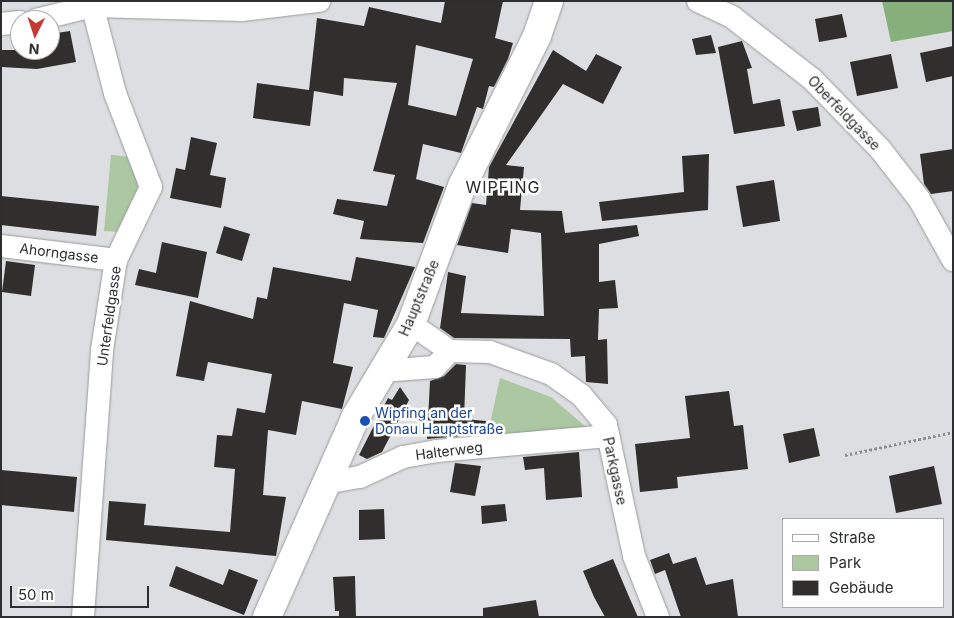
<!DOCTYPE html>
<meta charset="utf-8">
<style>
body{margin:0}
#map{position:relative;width:954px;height:618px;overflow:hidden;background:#dddee1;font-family:Inter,sans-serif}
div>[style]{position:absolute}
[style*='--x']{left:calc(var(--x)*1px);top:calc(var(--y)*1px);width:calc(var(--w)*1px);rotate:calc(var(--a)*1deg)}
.green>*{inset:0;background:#abc8a3}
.forest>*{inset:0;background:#87af7c}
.building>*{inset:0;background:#302f2d}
.path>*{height:3px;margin-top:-1.5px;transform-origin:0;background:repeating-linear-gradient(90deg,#8d8e90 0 2.5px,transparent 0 5px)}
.roads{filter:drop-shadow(0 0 1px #989a9c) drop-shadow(0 0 1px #989a9c)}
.street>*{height:22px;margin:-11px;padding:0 11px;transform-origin:11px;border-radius:11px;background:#fff}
.secondary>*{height:28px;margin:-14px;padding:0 14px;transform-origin:14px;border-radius:14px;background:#fff}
.dots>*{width:14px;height:14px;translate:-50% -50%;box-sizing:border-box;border:2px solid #fff;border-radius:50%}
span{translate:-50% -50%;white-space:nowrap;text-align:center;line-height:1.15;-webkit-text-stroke:5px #fff;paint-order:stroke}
.street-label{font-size:14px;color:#2d2e2f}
.transit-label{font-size:14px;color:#164399}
.left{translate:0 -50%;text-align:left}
.quarter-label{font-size:16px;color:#292a2c;letter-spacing:1px}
.frame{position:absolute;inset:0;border:2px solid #2d2e2f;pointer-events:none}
.legend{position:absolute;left:782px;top:518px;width:162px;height:90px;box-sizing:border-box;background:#fff;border:1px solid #ababac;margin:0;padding:6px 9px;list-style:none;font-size:15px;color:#2d2e2f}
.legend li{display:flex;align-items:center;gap:10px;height:25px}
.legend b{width:25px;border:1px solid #ababac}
.north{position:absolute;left:10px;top:10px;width:50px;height:50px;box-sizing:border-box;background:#fff;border:1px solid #ababac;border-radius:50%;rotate:184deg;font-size:14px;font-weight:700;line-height:20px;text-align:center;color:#2d2e2f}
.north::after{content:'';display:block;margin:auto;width:18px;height:22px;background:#c63833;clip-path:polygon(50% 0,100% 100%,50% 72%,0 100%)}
.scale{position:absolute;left:10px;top:586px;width:139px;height:22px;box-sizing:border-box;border:2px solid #2d2e2f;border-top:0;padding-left:6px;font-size:15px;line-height:18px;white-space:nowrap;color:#2d2e2f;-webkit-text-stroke:4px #fff;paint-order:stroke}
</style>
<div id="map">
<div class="green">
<i style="clip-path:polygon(111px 155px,132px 157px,139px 193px,122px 232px,104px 231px)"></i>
<i style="clip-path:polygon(500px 378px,551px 397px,592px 432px,486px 442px)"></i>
</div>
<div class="forest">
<i style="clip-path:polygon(882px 1px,953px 1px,953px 31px,891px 42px)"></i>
</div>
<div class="building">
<i style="clip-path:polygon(evenodd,445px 1px,503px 1px,495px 38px,513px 43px,508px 59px,494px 87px,489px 86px,483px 109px,477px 107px,461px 153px,423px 144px,416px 179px,444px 187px,423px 243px,360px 239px,364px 221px,333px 214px,337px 199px,387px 206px,395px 175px,373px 171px,397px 83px,344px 78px,343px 96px,314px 91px,310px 126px,253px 118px,257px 83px,309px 90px,317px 18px,364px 26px,369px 7px,441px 23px,445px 1px,416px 45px,473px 59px,456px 116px,408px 105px,416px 45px)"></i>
<i style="clip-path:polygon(842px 14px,847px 37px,819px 42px,815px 19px)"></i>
<i style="clip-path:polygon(70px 31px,76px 62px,37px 69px,1px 67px,1px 50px,50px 50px,50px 34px)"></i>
<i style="clip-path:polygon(711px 35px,716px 53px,696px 55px,692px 39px)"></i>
<i style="clip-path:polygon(742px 41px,752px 68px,747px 69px,753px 104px,780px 99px,785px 126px,734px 134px,718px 47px)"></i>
<i style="clip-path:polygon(953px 46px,953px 76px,926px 82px,920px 53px)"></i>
<i style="clip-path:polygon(553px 50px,586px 71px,596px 54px,622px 67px,603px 104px,563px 84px,506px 165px,524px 167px,520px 210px,562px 211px,565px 233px,637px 225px,639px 236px,599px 244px,599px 282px,615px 280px,618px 308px,599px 309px,598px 340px,607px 339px,608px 384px,586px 382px,585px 356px,571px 357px,570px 339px,454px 338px,440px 328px,448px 272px,466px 276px,461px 313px,544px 316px,541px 233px,511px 229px,508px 253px,457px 245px,472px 203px,486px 205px,489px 167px)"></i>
<i style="clip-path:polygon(891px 54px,898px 88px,857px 96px,850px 62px)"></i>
<i style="clip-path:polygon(818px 107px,821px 126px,797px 131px,792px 111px)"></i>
<i style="clip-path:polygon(191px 137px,217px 143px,210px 175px,226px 178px,221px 208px,170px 198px,176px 168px,185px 170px)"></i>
<i style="clip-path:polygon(953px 149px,953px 191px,931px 194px,924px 184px,920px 154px)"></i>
<i style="clip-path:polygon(709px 154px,708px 210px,602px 221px,599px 202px,684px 192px,682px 156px)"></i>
<i style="clip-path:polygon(774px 180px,780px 221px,743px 227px,736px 186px)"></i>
<i style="clip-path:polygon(1px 196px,99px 206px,96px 236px,1px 225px)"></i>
<i style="clip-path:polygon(224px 226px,250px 234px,242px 261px,216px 253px)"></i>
<i style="clip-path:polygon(162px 242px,207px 252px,198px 298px,135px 285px,139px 269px,156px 273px)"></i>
<i style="clip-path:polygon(356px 257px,415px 267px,384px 338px,373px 337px,378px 310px,344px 303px,333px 363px,353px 367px,342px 409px,302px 401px,296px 435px,268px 430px,263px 495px,286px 497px,276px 556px,106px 540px,109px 501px,146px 504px,144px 525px,230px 532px,235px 469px,214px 467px,217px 435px,232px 436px,237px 408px,265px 413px,272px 374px,208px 362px,204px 381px,176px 376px,190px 301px,253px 319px,257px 297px,267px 299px,273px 267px,351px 281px)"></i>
<i style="clip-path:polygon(6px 261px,35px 265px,31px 296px,2px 292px)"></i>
<i style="clip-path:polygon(456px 364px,466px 365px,464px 419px,486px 421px,484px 434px,427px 439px,430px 381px,444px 376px)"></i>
<i style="clip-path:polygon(400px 387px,409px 400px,382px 452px,367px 459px,359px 455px,388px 398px,392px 400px)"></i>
<i style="clip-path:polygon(729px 391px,734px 426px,743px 425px,748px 469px,677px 477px,678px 488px,640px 492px,635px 444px,690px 438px,685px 396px)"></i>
<i style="clip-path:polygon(814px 428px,820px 456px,789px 463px,783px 434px)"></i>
<i style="clip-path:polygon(579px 452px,582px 497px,546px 500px,544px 468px,525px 470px,523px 457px)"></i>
<i style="clip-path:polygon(455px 463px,481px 466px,475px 496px,450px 492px)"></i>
<i style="clip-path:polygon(934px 466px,942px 504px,896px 513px,889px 476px)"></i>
<i style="clip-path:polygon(1px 470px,77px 477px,74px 512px,1px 505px)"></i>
<i style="clip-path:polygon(505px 504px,507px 521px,482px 524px,481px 506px)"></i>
<i style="clip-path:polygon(384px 509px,385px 539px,359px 540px,359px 510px)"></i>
<i style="clip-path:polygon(669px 553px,673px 564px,696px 557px,706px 585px,733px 579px,738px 617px,681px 617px,665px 570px,655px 574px,650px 560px)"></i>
<i style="clip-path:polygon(613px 559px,630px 599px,638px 617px,605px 617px,594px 597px,583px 571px)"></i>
<i style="clip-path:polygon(176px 566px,223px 585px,229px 569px,258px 580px,244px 615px,169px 586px)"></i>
<i style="clip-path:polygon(355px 576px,356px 617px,339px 617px,339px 611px,335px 611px,333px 577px)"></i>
<i style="clip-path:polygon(536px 600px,539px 617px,483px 617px,483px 608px)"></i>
</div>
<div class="path">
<i style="--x:845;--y:455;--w:110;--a:-12"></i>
</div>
<div class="roads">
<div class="street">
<i style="--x:698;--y:1;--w:38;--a:25"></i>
<i style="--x:732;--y:17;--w:101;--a:37.8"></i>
<i style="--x:812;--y:79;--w:98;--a:45.8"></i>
<i style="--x:880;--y:149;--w:63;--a:52"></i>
<i style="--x:919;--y:199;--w:70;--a:60.9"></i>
<i style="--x:36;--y:20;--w:59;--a:-13.8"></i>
<i style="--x:93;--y:6;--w:149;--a:1.5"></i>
<i style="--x:242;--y:10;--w:78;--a:-6.7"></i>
<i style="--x:1;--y:24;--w:19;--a:-6"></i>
<i style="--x:1;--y:246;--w:116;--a:6.9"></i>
<i style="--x:411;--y:324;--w:47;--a:34.7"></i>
<i style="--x:382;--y:371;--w:53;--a:-4.3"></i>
<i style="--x:435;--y:367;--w:22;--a:-47"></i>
<i style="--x:450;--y:351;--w:40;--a:1.4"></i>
<i style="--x:490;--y:352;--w:65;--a:19.8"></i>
<i style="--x:551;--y:374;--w:37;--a:35"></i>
<i style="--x:581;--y:395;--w:39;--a:50"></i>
<i style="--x:606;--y:425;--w:134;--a:77.9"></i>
<i style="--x:634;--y:556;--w:66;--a:68.5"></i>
<i style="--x:325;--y:483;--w:36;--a:-10"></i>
<i style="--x:360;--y:477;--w:47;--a:-24.9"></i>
<i style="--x:403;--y:457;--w:35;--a:-10"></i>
<i style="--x:437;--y:451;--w:172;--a:-5"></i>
<i style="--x:83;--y:617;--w:268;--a:-85.9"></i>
<i style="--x:102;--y:350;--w:91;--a:-81.2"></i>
<i style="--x:116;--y:260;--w:81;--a:-64.4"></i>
<i style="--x:151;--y:187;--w:101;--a:-111"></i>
<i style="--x:115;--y:93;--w:95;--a:-104.6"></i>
</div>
<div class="secondary">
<i style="--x:267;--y:617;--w:218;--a:-66.1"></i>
<i style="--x:355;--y:418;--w:109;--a:-59.2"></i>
<i style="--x:411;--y:324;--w:147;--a:-69.7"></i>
<i style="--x:462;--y:186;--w:168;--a:-63.4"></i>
<i style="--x:537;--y:36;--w:37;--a:-71"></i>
</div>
</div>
<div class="dots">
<i style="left:365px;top:421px;background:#1a4fb4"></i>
</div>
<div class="street-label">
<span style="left:844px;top:113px;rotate:46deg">Oberfeldgasse</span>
<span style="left:59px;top:253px;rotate:7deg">Ahorngasse</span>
<span style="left:419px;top:298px;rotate:-67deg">Hauptstraße</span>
<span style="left:109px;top:316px;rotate:-82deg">Unterfeldgasse</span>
<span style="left:449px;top:451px;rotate:-7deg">Halterweg</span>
<span style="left:615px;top:471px;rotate:78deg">Parkgasse</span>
</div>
<div class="transit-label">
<span class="left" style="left:375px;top:421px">Wipfing an der<br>Donau Hauptstraße</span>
</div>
<div class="quarter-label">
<span style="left:503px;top:187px">WIPFING</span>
</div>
<div class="frame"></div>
<ul class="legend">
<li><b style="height:6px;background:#fff"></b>Straße</li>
<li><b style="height:14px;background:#abc8a3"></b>Park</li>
<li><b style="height:14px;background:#302f2d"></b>Gebäude</li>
</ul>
<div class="north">N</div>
<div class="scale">50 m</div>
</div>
